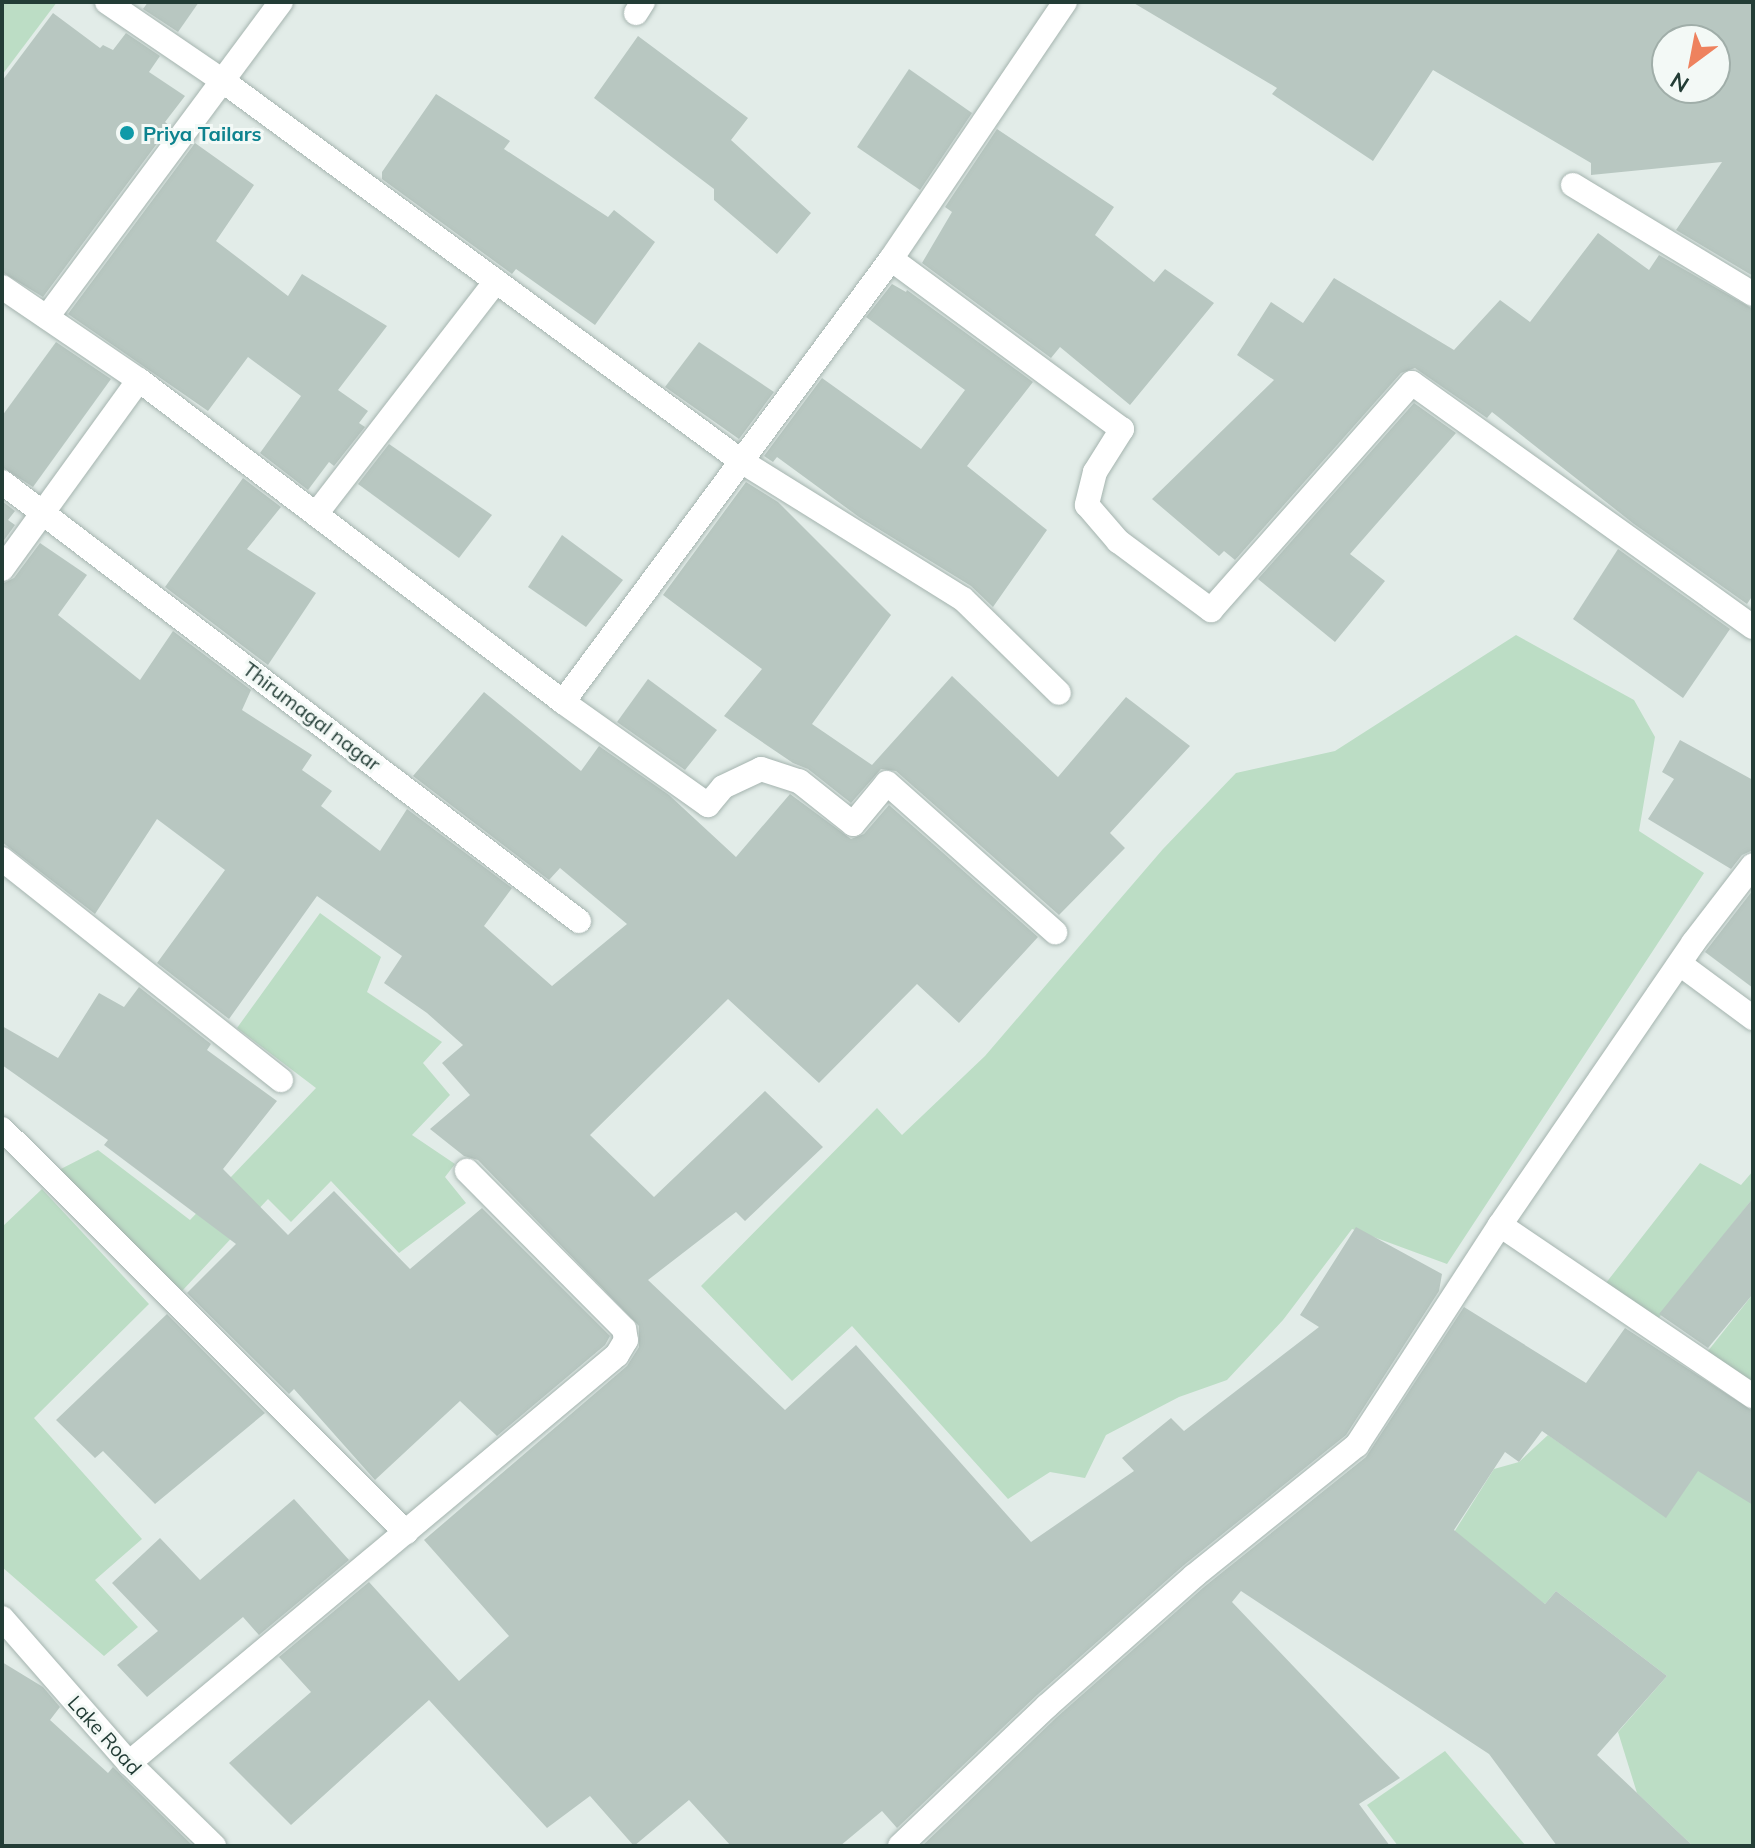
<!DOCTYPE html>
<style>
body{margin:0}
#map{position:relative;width:1755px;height:1848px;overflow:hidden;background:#e2ece8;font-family:Mulish,sans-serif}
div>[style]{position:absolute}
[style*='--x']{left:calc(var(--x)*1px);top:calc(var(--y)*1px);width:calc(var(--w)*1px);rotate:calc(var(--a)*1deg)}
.green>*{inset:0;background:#bcddc5}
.building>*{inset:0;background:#b8c7c1}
.roads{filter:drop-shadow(0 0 2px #a5b4af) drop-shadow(0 0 2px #a5b4af)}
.minor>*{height:24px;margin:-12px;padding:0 12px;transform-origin:12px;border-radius:12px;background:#fff}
.dots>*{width:22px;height:22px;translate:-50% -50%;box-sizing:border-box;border:4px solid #f3f9f6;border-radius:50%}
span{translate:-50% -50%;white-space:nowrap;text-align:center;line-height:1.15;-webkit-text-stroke:6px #f3f9f6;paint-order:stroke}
.culture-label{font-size:20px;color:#0d838f;font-weight:700}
.left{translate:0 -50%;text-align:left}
.street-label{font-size:20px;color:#233d36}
.frame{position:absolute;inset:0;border:4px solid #233d36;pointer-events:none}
.north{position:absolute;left:1651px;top:24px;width:80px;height:80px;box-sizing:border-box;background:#f3f9f6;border:2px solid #a0aea9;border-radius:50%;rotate:212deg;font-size:22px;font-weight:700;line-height:32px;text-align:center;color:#233d36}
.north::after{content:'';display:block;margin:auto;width:28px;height:36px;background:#ee825e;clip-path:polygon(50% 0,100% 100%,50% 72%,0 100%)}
</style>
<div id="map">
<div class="green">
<i style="clip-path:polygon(2px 2px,57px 2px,2px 75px)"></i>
<i style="clip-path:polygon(1516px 635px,1634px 700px,1655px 737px,1639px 831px,1704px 873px,1447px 1264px,1352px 1229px,1283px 1320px,1227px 1380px,1179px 1397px,1106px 1435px,1085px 1478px,1050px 1472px,1008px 1499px,852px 1326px,792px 1381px,701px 1286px,877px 1108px,902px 1135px,985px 1056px,1163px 849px,1236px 773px,1335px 751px)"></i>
<i style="clip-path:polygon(320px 913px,381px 957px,367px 992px,442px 1042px,423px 1063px,450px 1095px,412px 1135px,455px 1164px,445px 1177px,466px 1203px,399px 1253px,331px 1181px,291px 1222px,268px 1199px,182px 1291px,55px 1172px,98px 1150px,190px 1220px,316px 1088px,237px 1028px)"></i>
<i style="clip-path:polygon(1700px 1163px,1741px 1185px,1753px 1171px,1753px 1198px,1654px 1324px,1602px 1288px)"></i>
<i style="clip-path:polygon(42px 1189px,149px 1304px,34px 1418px,142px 1539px,95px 1580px,138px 1627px,104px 1656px,2px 1567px,2px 1227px)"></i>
<i style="clip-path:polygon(1753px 1294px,1753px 1390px,1704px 1356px)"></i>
<i style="clip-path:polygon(1548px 1435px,1666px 1517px,1704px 1461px,1753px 1505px,1753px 1846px,1693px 1846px,1637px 1793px,1618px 1732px,1667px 1676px,1556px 1591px,1545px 1604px,1451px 1537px,1494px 1469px,1519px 1462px)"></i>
<i style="clip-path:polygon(1445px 1751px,1526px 1846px,1398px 1846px,1367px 1805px)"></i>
</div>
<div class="building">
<i style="clip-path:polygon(148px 2px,199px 2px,178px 32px,143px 9px)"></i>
<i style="clip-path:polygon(evenodd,1132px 2px,1753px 2px,1753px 276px,1676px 230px,1722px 162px,1591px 175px,1591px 163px,1433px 70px,1373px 161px,1272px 94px,1277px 88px,1132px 2px,1667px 40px,1715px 40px,1715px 88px,1667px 88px,1667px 40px)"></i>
<i style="clip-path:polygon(53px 13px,100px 48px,103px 45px,113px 50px,126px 33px,160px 56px,149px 72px,185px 96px,165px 122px,170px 126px,43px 297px,2px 272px,2px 81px)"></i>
<i style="clip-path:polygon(638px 36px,748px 118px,731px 140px,811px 213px,777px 254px,714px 200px,714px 189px,594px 98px)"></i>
<i style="clip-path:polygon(909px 69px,972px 113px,920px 190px,857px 147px)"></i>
<i style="clip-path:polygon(436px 94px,510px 141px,504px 149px,608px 217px,614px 210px,655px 242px,595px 325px,516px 269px,512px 274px,382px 179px,382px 172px)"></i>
<i style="clip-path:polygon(997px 129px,1114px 207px,1095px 235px,1154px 282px,1165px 269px,1214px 303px,1130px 405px,1060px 347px,1051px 358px,922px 263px,952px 212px,945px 207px)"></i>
<i style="clip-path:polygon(195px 143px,254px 185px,216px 241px,288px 296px,302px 274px,387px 326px,338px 390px,368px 411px,359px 423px,365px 427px,334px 466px,329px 462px,308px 490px,260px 453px,301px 396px,248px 357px,208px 411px,68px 314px)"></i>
<i style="clip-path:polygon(1598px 233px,1649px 270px,1659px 255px,1753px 309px,1753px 595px,1747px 604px,1634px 524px,1492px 412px,1487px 418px,1415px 368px,1401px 373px,1235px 560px,1224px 551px,1219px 556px,1152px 499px,1274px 380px,1237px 355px,1271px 302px,1303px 323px,1334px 278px,1454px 350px,1500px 300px,1530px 322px)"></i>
<i style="clip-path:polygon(892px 284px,906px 292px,907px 290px,1033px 382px,967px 466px,1047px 530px,993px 607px,971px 586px,859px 517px,777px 457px,773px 462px,764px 456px,822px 378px,921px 449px,965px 390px,866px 317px)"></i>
<i style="clip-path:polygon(56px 342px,111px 379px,33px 487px,2px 467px,2px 416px)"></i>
<i style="clip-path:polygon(699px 342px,774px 392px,739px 439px,665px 387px)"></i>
<i style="clip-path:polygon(1414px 403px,1456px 433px,1350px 554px,1385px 581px,1335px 642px,1258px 579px)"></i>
<i style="clip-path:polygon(389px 444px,492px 515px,459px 558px,358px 484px)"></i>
<i style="clip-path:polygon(243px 478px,281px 507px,247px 549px,316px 593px,268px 665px,165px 587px)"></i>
<i style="clip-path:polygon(746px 482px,778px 502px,891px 615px,812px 724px,872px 765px,952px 676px,1058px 777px,1126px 697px,1190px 746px,1110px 833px,1125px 848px,1059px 915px,896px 771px,881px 769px,851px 803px,808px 769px,793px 763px,724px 716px,762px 669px,663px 595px)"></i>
<i style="clip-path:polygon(2px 501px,15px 511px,8px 520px,15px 525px,2px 543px)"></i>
<i style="clip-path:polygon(562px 535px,623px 580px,586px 627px,528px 587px)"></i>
<i style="clip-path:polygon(40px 543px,87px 575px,58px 615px,140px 680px,173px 631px,251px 690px,242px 710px,312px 755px,302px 770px,332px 791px,321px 806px,380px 851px,407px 809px,512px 888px,484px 926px,552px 986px,627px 924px,560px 868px,549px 880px,413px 776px,484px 692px,581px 771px,599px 746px,669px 795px,736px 857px,790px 794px,851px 839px,864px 834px,889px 805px,1038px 937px,959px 1023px,917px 984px,819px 1083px,728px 999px,590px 1135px,654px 1197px,765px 1091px,823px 1147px,745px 1221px,736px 1212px,648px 1280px,785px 1410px,856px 1345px,1031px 1542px,1134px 1471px,1122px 1458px,1171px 1418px,1184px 1431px,1319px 1327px,1300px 1315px,1356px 1227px,1442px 1274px,1439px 1291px,1346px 1435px,1184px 1565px,1037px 1695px,897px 1828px,882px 1811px,840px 1846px,731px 1846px,689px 1800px,634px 1846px,590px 1796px,547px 1828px,429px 1700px,291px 1825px,229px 1763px,311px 1692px,279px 1657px,369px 1582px,459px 1681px,509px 1636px,424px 1540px,627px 1366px,639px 1347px,639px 1326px,478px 1160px,464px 1156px,430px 1129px,470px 1095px,442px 1063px,463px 1045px,427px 1013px,384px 983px,402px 956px,317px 896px,229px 1019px,157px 963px,225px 870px,157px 819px,95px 914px,2px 842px,2px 584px,14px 578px)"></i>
<i style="clip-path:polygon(1618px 549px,1730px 629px,1683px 698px,1573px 619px)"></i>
<i style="clip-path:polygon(648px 679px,717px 730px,685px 770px,617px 722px)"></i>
<i style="clip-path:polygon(1680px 740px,1753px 780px,1753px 850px,1742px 855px,1731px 869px,1648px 819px,1674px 779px,1662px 772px)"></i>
<i style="clip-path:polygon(1753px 890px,1753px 988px,1705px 952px)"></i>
<i style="clip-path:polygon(139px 987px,211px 1044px,207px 1050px,277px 1101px,223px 1169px,288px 1235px,334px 1191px,410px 1269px,482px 1208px,610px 1336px,605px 1345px,497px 1436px,460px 1401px,375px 1480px,294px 1389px,289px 1394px,187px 1293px,236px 1244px,104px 1145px,108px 1140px,2px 1065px,2px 1026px,58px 1058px,99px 993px,124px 1007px)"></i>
<i style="clip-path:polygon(1753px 1198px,1753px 1294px,1708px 1348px,1659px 1314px)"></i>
<i style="clip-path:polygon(1464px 1307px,1586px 1383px,1625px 1328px,1753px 1411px,1753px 1505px,1698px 1471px,1666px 1518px,1542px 1431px,1519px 1462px,1505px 1452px,1454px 1530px,1545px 1604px,1556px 1591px,1667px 1676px,1597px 1755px,1693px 1846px,1557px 1846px,1489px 1754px,1241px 1591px,1232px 1602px,1400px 1778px,1359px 1804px,1390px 1846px,922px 1846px,1057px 1717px,1204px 1587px,1366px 1457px)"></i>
<i style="clip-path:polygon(167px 1314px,265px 1413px,155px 1504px,103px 1451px,95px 1458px,56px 1420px)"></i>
<i style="clip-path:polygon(294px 1499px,349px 1560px,259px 1635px,243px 1617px,147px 1697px,117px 1665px,158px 1631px,112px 1583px,160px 1538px,200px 1580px)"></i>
<i style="clip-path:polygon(2px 1662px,43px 1687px,60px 1707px,50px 1720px,108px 1773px,113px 1767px,193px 1846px,2px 1846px)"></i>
</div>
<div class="roads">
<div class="minor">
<i style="--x:107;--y:2;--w:140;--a:34.3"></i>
<i style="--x:223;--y:81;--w:642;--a:36.26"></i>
<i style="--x:741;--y:461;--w:261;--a:31.9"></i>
<i style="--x:963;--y:599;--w:134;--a:44.4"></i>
<i style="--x:636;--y:13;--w:13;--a:-58"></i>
<i style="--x:1573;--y:185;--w:210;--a:31.2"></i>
<i style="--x:891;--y:259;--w:287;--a:36.4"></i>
<i style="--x:1122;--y:429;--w:51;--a:122.1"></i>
<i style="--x:1095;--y:472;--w:34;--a:104"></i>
<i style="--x:1087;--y:505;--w:48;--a:49.3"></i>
<i style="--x:1118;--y:541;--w:116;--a:36.6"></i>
<i style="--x:1211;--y:610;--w:303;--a:-48.5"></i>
<i style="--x:1412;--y:383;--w:419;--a:35.6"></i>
<i style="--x:2;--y:287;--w:166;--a:34.2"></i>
<i style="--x:139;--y:380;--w:532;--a:37.21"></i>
<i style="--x:563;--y:702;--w:178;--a:35.4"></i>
<i style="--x:708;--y:805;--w:23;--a:-50"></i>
<i style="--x:723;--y:787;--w:42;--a:-25.3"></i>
<i style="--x:761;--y:769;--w:40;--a:18"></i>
<i style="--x:799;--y:781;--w:69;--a:38.5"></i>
<i style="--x:853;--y:824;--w:53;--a:-50.3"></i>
<i style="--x:887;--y:783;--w:225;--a:41.6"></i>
<i style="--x:47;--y:317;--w:392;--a:-53.4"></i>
<i style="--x:2;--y:482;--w:725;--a:37.27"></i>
<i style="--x:316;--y:514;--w:294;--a:-52.3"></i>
<i style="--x:2;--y:569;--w:233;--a:-54.1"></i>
<i style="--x:563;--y:702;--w:551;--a:-53.48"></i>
<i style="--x:891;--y:259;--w:310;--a:-55.9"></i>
<i style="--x:2;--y:859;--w:356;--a:38.4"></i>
<i style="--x:1680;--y:964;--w:91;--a:36.5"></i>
<i style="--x:2;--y:1129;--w:571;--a:44.93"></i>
<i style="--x:1500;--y:1225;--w:305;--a:34.1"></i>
<i style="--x:2;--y:1618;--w:193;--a:48.8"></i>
<i style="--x:129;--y:1763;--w:119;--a:44.3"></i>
<i style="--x:129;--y:1763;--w:636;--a:-39.9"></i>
<i style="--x:617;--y:1355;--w:17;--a:-59"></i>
<i style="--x:626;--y:1340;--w:11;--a:-100"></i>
<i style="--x:624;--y:1329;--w:223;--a:-134.8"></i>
<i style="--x:900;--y:1846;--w:203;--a:-43.6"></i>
<i style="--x:1047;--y:1706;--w:196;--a:-41.5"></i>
<i style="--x:1194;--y:1576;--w:209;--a:-38.8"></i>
<i style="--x:1357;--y:1445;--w:262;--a:-57"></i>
<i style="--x:1500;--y:1225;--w:342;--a:-55.6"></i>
<i style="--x:1693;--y:943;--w:98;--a:-52.4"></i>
</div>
</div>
<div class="dots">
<i style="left:127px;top:133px;background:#0f9aa8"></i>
</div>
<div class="culture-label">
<span class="left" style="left:143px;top:133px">Priya Tailars</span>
</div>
<div class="street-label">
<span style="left:312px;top:716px;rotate:37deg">Thirumagal nagar</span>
<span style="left:105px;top:1735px;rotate:48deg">Lake Road</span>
</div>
<div class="frame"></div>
<div class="north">N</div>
</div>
